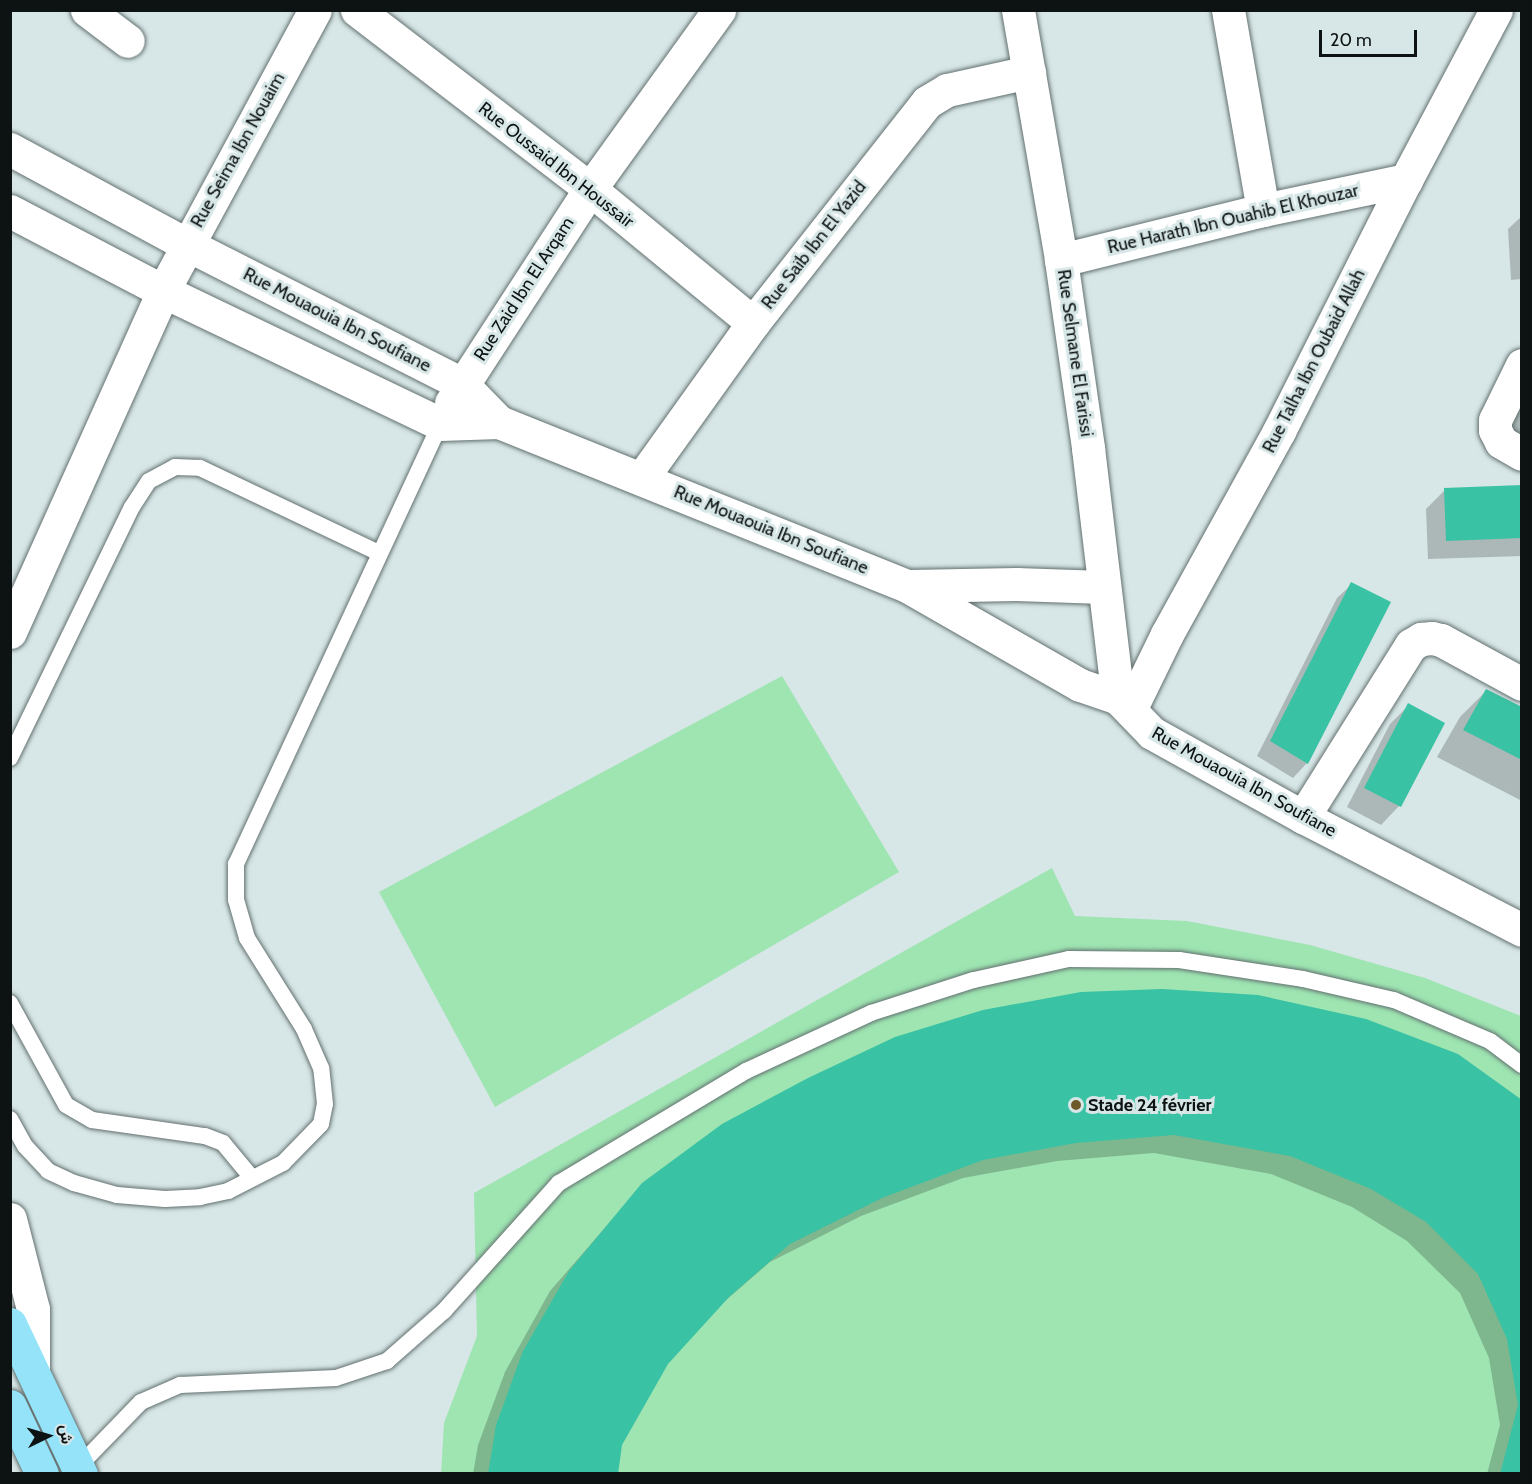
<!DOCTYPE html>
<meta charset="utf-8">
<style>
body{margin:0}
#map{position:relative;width:1532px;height:1484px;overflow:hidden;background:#d7e6e6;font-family:Cabin,Vazirmatn,sans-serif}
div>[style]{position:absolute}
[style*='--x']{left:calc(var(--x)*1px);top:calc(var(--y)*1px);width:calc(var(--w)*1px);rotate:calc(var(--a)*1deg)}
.green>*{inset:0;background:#9ee5b2}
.shadow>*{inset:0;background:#0003}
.building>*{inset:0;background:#39c2a3}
.roads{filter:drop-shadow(0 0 2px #637070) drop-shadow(0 0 2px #637070)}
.service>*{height:16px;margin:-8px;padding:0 8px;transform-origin:8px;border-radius:8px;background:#fff}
.minor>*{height:33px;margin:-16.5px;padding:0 16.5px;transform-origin:16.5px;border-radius:16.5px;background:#fff}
.tertiary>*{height:33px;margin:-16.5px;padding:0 16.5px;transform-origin:16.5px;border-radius:16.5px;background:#fff}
.trunk>*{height:33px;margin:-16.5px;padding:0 16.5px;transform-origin:16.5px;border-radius:16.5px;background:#94e3f8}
.dots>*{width:16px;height:16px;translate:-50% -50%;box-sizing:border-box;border:3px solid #d7e6e6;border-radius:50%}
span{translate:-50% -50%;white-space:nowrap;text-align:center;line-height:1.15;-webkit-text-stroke:6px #d7e6e6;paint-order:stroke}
.street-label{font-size:18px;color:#0d1212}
.poi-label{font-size:18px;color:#0d1212;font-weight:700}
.left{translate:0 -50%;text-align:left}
.frame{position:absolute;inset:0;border:12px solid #0d1212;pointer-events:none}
.north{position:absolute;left:18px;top:1406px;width:60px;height:60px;-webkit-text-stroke:4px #d7e6e6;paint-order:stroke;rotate:85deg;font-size:16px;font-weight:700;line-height:24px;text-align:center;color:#0d1212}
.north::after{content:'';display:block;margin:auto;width:21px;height:27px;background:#0d1212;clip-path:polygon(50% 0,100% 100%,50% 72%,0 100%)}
.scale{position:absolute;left:1319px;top:30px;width:98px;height:27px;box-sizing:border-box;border:3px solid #0d1212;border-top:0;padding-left:8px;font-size:18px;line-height:21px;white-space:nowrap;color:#0d1212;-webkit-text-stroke:4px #d7e6e6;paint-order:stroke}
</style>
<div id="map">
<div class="green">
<i style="clip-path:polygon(782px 676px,899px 872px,495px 1107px,379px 892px)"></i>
<i style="clip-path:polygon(1052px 868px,1075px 916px,1187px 921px,1310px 945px,1425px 978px,1521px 1016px,1521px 1473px,441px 1474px,444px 1423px,477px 1336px,474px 1193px)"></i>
</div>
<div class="shadow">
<i style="clip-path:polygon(1522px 216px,1522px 279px,1511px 280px,1508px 229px)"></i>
<i style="clip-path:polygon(1522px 375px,1522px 446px,1504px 446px)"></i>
<i style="clip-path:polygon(1522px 487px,1522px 556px,1428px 559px,1426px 509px,1445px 490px)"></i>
<i style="clip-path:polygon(1352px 584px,1389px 602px,1307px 763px,1293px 778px,1257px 756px,1337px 598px)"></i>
<i style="clip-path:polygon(1487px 690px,1522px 708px,1522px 801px,1437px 757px,1460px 717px)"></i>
<i style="clip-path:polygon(1409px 705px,1399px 806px,1381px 825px,1347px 807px,1390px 724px)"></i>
<i style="clip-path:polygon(1522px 1102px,1522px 1474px,1487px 1474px,1500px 1425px,1489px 1358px,1460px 1293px,1407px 1241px,1352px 1207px,1271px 1174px,1154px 1153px,1057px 1161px,963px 1178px,861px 1216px,770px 1262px,717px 1308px,667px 1364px,621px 1445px,616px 1474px,473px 1474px,478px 1445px,505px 1372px,550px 1291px,643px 1184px,722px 1125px)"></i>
</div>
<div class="building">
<i style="clip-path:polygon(1522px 485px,1522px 538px,1446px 541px,1444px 488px)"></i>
<i style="clip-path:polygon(1351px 582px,1391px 602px,1308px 764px,1270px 741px)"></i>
<i style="clip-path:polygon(1486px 689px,1522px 707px,1522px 760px,1463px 730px)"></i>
<i style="clip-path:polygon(1408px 703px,1445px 723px,1401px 807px,1364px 788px)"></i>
<i style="clip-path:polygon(1162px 989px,1258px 995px,1366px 1019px,1458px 1054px,1522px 1100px,1522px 1474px,1500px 1474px,1518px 1405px,1507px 1339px,1478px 1274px,1426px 1222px,1371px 1189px,1290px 1156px,1174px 1135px,1076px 1143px,983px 1160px,882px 1198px,790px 1244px,729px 1297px,668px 1364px,622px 1445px,618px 1474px,488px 1474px,496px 1425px,523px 1351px,569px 1271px,642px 1183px,722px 1124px,808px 1078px,895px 1037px,983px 1010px,1081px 992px)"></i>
</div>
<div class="roads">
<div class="service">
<i style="--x:10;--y:758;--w:279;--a:-64.1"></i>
<i style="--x:132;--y:507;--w:31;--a:-57"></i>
<i style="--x:149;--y:481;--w:30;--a:-28"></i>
<i style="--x:175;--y:467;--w:25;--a:2"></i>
<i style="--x:200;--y:468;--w:198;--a:25.4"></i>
<i style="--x:10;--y:1003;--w:116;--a:61.2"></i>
<i style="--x:66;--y:1105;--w:30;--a:30"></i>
<i style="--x:92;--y:1120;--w:114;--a:8.1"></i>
<i style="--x:205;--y:1136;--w:19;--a:21"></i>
<i style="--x:223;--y:1143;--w:45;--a:50.4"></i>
<i style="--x:10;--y:1119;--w:31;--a:61"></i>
<i style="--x:25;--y:1146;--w:34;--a:47"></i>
<i style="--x:48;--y:1171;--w:29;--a:25"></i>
<i style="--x:74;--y:1183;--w:45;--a:15.6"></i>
<i style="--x:117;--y:1195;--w:48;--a:4.8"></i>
<i style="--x:165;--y:1199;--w:35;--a:-3"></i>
<i style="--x:200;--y:1197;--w:29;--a:-12"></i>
<i style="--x:228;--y:1191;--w:62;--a:-27"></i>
<i style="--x:283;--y:1163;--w:54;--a:-45.7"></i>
<i style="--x:321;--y:1124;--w:20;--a:-79"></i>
<i style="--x:325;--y:1104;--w:36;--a:-96"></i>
<i style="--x:321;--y:1068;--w:43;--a:-113.6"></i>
<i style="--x:304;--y:1029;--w:107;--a:-122.1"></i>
<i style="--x:247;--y:938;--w:40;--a:-106"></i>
<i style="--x:236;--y:900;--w:36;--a:-90"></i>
<i style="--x:236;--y:864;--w:485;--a:-65.1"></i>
<i style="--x:78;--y:1467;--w:91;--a:-45.9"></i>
<i style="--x:141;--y:1402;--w:43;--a:-23.6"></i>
<i style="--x:180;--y:1385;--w:156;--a:-2.6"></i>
<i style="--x:336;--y:1378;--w:54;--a:-18.4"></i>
<i style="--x:387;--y:1361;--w:76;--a:-41.3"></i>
<i style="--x:444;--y:1311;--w:172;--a:-48.1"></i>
<i style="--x:559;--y:1183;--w:218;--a:-30.9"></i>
<i style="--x:746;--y:1071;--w:138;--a:-24.9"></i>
<i style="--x:871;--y:1013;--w:108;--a:-17.8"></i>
<i style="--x:974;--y:980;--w:97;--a:-12.5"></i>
<i style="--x:1069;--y:959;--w:110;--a:0.5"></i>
<i style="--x:1179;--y:960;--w:125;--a:8.7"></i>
<i style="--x:1303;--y:979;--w:93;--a:13"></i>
<i style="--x:1394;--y:1000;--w:104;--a:23.1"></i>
<i style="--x:1490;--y:1041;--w:40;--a:37"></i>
</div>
<div class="minor">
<i style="--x:87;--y:10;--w:51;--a:37.1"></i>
<i style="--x:357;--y:10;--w:294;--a:37.5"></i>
<i style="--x:590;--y:189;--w:211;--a:39.4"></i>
<i style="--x:1228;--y:10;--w:203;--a:80.1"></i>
<i style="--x:10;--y:149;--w:200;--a:28.4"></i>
<i style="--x:186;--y:244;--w:309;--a:26.9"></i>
<i style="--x:462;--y:384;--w:53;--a:45.8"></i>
<i style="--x:499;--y:422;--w:440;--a:21.9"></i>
<i style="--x:907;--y:586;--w:199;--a:29.8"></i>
<i style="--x:1080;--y:685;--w:40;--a:18.9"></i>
<i style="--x:10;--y:211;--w:173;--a:27.6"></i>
<i style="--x:163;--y:291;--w:307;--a:25.6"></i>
<i style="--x:440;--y:424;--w:59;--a:-1.9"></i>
<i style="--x:1061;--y:260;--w:208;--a:-13.9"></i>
<i style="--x:1263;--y:210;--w:146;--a:-11.8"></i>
<i style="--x:1522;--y:365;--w:61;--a:116.1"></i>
<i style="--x:1495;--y:420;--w:10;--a:90"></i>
<i style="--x:1495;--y:430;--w:13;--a:63"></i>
<i style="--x:1501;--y:442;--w:24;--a:30"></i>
<i style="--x:451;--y:403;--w:255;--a:-57"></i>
<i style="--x:590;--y:189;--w:221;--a:-54.2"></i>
<i style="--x:642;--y:478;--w:191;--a:-54.4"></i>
<i style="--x:753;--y:323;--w:281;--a:-51.8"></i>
<i style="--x:927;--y:102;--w:23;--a:-31"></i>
<i style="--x:947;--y:90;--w:84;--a:-12.4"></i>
<i style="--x:909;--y:586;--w:107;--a:-1.1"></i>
<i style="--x:1016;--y:584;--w:87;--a:2"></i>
<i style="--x:10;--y:632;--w:374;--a:-65.8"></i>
<i style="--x:163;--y:291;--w:319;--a:-61.6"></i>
<i style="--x:1130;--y:710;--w:85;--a:-64"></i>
<i style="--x:1167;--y:634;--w:232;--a:-61.1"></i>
<i style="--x:1279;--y:431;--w:281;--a:-63.2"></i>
<i style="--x:1406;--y:180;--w:192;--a:-62.1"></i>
<i style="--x:1303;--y:817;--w:203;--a:-57.9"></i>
<i style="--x:1411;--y:645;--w:12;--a:-31"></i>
<i style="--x:1421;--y:639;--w:11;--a:-5"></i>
<i style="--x:1432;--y:638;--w:9;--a:13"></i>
<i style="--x:1441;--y:640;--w:92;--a:28.5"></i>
<i style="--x:10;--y:1219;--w:93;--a:75.7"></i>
<i style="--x:33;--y:1309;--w:63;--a:90"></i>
</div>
<div class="tertiary">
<i style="--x:1018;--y:10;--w:254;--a:80.2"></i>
<i style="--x:1061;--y:260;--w:190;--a:81.8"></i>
<i style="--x:1088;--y:448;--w:252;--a:83.2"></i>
<i style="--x:1118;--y:698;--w:49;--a:45.8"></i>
<i style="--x:1152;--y:733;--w:173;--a:29.1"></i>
<i style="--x:1303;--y:817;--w:246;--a:27.3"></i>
</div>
<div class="trunk">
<i style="--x:10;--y:1324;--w:166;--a:64.7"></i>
<i style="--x:10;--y:1406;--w:75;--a:64.8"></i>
</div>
</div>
<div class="dots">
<i style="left:1076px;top:1105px;background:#6e5a29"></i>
</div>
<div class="street-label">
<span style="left:238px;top:150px;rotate:-61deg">Rue Seima Ibn Nouaim</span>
<span style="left:556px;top:165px;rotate:38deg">Rue Oussaid Ibn Houssair</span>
<span style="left:1233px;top:219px;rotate:-13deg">Rue Harath Ibn Ouahib El Khouzar</span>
<span style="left:814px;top:245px;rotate:-52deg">Rue Saïb Ibn El Yazid</span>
<span style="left:524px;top:289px;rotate:-57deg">Rue Zaid Ibn El Arqam</span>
<span style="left:337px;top:320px;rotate:27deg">Rue Mouaouia Ibn Soufiane</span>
<span style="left:1075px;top:353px;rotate:82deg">Rue Selmane El Farissi</span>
<span style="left:1314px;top:361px;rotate:-63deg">Rue Talha Ibn Oubaid Allah</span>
<span style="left:771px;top:530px;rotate:22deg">Rue Mouaouia Ibn Soufiane</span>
<span style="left:1244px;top:782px;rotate:29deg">Rue Mouaouia Ibn Soufiane</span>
</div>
<div class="poi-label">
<span class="left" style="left:1088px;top:1105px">Stade 24 février</span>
</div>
<div class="frame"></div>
<div class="north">ش</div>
<div class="scale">20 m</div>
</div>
